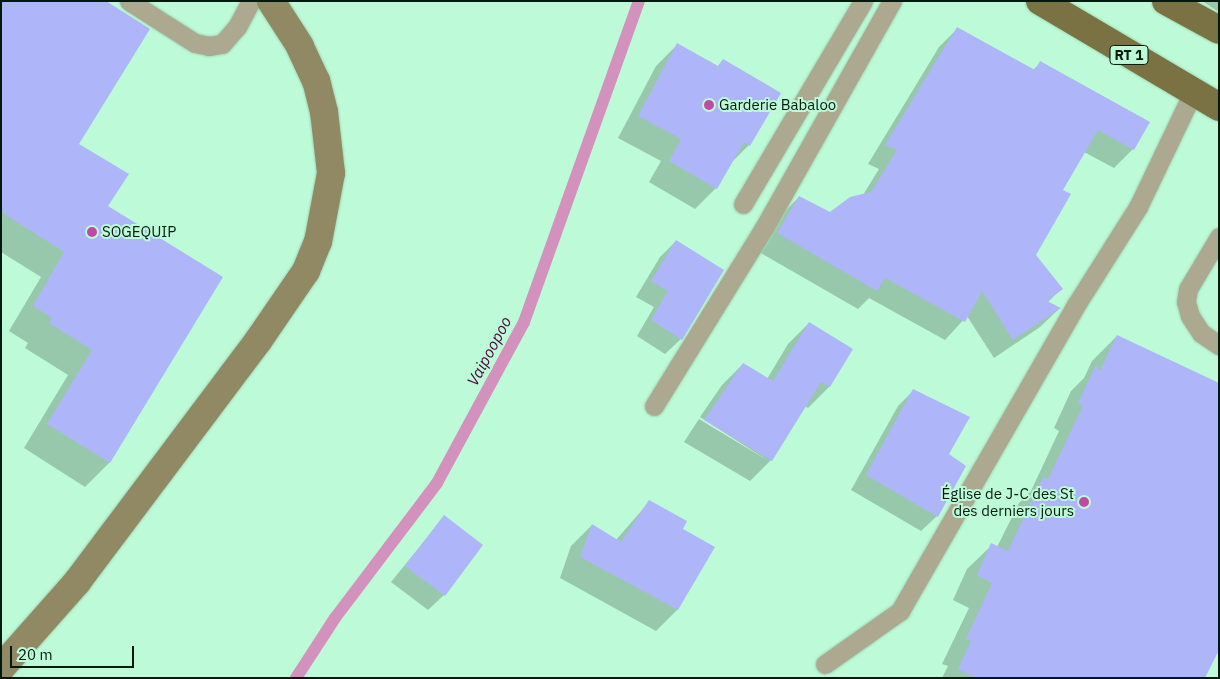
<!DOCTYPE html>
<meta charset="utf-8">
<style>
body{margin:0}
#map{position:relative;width:1220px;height:679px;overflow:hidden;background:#bdfad7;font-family:"IBM Plex Sans",sans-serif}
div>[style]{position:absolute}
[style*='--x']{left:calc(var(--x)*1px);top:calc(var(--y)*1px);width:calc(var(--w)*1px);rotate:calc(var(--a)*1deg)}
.shadow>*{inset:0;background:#0003}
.stream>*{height:12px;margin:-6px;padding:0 6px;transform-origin:6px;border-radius:6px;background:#d392bd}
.building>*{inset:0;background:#aeb5f9}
.roads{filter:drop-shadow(0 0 1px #9fd6b7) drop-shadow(0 0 1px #9fd6b7)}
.service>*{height:19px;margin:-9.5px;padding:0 9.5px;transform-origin:9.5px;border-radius:9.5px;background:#ada990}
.secondary>*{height:28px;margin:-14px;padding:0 14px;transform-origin:14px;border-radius:14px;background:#908964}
.primary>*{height:28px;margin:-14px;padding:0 14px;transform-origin:14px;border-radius:14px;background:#7b7244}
.dots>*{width:14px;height:14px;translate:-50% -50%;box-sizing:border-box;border:2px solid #bdfad7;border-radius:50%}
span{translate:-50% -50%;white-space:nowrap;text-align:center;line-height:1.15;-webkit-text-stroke:4px #bdfad7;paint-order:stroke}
.shield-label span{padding:1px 4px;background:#bdfad7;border:1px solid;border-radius:4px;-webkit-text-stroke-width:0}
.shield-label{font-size:14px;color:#02190e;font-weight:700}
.poi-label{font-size:15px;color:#02190e}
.left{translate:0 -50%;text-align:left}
.right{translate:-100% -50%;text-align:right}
.water-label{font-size:16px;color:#4f003f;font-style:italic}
.frame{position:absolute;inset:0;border:2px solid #02190e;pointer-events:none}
.scale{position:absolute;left:10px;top:646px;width:124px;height:22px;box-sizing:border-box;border:2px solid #02190e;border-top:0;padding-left:6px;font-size:15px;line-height:18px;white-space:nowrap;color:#02190e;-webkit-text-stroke:4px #bdfad7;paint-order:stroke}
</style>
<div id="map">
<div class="shadow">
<i style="clip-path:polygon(1px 1px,78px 144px,106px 206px,221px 277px,109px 463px,85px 487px,24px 448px,68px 375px,25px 348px,28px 343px,9px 331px,41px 277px,1px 252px)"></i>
<i style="clip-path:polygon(1202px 1px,1219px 1px,1219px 12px)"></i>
<i style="clip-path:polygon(958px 28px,1033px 70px,1040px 63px,1133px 149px,1114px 168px,1084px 152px,1061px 190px,1034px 255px,1061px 289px,1047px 303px,1059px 309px,1040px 327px,994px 358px,967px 316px,945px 340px,869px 298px,858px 309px,759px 252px,780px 216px,799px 197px,830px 213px,863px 195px,879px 169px,868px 164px,939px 47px)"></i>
<i style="clip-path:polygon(677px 45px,749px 145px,730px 164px,716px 188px,695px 209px,649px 182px,661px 161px,618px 138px,656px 66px)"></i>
<i style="clip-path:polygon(676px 241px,681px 339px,665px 354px,637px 336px,654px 307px,636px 297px,660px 257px)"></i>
<i style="clip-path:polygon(809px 323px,851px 350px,829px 387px,808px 408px,805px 406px,771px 460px,750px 481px,684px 442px,699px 419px,767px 460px,700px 417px,722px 385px,743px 364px,767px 379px,788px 344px)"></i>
<i style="clip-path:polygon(1117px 336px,1204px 678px,942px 678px,948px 666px,942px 664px,969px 608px,953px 600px,967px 569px,992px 545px,997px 547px,1019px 503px,1031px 491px,1059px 431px,1054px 428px,1071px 391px,1084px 378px,1092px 361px)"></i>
<i style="clip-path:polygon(914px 390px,947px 454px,937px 516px,921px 531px,851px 490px,898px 406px)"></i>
<i style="clip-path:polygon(649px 502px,682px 529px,713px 548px,677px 610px,656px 631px,560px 578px,571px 546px,592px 525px,616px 540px)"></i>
<i style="clip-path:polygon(444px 517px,444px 595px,428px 610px,391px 582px)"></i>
</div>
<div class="stream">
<i style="--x:296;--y:678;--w:72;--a:-57"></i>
<i style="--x:335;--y:618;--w:169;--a:-52.9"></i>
<i style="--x:437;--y:483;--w:183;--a:-61.6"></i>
<i style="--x:524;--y:322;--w:341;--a:-70.3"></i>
</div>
<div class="building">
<i style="clip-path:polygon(1px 1px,106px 1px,150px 29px,79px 144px,129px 174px,108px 206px,223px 277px,110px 463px,47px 424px,92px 350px,49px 323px,52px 318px,33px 306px,64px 252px,1px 212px)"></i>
<i style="clip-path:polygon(957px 27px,1035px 70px,1040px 61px,1150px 122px,1134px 150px,1098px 130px,1063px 190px,1071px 194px,1036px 255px,1063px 289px,1047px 301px,1061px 308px,1013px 340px,982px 291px,965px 322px,885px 278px,877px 291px,777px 233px,799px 196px,830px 212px,850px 197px,871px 192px,897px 150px,885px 145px)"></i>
<i style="clip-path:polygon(677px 43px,718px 66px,723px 59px,781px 93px,750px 146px,744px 142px,717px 189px,669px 161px,681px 139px,638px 116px)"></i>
<i style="clip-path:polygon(676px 240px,724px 270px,682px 340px,651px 320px,668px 291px,651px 281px)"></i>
<i style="clip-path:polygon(809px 322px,853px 349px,830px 387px,821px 382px,772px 461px,704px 420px,743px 363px,773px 381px)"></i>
<i style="clip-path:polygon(1117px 335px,1219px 383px,1219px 650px,1205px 678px,975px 678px,958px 669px,971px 641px,966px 639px,992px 583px,977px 575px,991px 543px,1008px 551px,1043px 477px,1048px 479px,1083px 406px,1078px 403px,1096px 365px,1100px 371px)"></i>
<i style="clip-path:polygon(913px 389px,970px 417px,949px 454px,966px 466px,938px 517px,866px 475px)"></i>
<i style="clip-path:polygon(649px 500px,687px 521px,683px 529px,715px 547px,678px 610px,580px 557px,592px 524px,621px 542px)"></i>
<i style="clip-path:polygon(444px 515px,483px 545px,445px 596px,405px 566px)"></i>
</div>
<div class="roads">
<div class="service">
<i style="--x:129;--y:1;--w:78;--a:32.5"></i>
<i style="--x:195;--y:43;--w:14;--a:12"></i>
<i style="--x:209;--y:46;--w:13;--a:-9"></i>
<i style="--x:222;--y:44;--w:23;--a:-49"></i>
<i style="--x:237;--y:27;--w:30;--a:-62"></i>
<i style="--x:743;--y:204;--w:236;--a:-59.4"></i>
<i style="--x:1219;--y:237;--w:61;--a:120.8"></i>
<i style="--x:1188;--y:289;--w:13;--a:99"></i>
<i style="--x:1186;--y:302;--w:15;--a:74"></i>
<i style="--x:1190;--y:316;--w:20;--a:57"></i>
<i style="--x:1201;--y:333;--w:22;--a:34"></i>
<i style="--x:654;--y:406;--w:209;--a:-58.3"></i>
<i style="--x:764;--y:228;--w:261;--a:-60.6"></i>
<i style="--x:825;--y:664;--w:92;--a:-35.2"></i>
<i style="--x:900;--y:611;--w:353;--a:-60.1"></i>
<i style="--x:1076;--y:305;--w:116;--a:-57.7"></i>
<i style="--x:1138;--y:207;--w:127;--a:-64.4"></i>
</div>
<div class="secondary">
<i style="--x:1;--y:668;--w:115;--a:-48.5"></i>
<i style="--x:77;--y:582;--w:301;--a:-53.1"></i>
<i style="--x:258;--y:341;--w:85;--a:-55.6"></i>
<i style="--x:306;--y:271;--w:31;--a:-68"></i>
<i style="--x:318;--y:242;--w:70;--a:-79.3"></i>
<i style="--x:331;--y:173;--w:61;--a:-96.5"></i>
<i style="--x:324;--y:112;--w:32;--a:-104"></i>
<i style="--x:316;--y:81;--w:38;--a:-115"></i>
<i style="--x:300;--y:46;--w:54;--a:-122.8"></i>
</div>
<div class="primary">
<i style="--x:1040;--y:1;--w:208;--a:30.6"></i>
<i style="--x:1166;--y:1;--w:60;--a:28.7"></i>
</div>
</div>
<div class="dots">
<i style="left:709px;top:105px;background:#c14ba2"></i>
<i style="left:92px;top:232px;background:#c14ba2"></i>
<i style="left:1084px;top:502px;background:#c14ba2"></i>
</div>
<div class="shield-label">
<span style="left:1129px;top:55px">RT 1</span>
</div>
<div class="poi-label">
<span class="left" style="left:719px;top:105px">Garderie Babaloo</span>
<span class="left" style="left:102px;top:232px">SOGEQUIP</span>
<span class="right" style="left:1074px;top:502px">Église de J-C des St<br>des derniers jours</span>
</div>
<div class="water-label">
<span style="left:489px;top:351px;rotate:-62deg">Vaipoopoo</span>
</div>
<div class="frame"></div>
<div class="scale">20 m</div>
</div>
